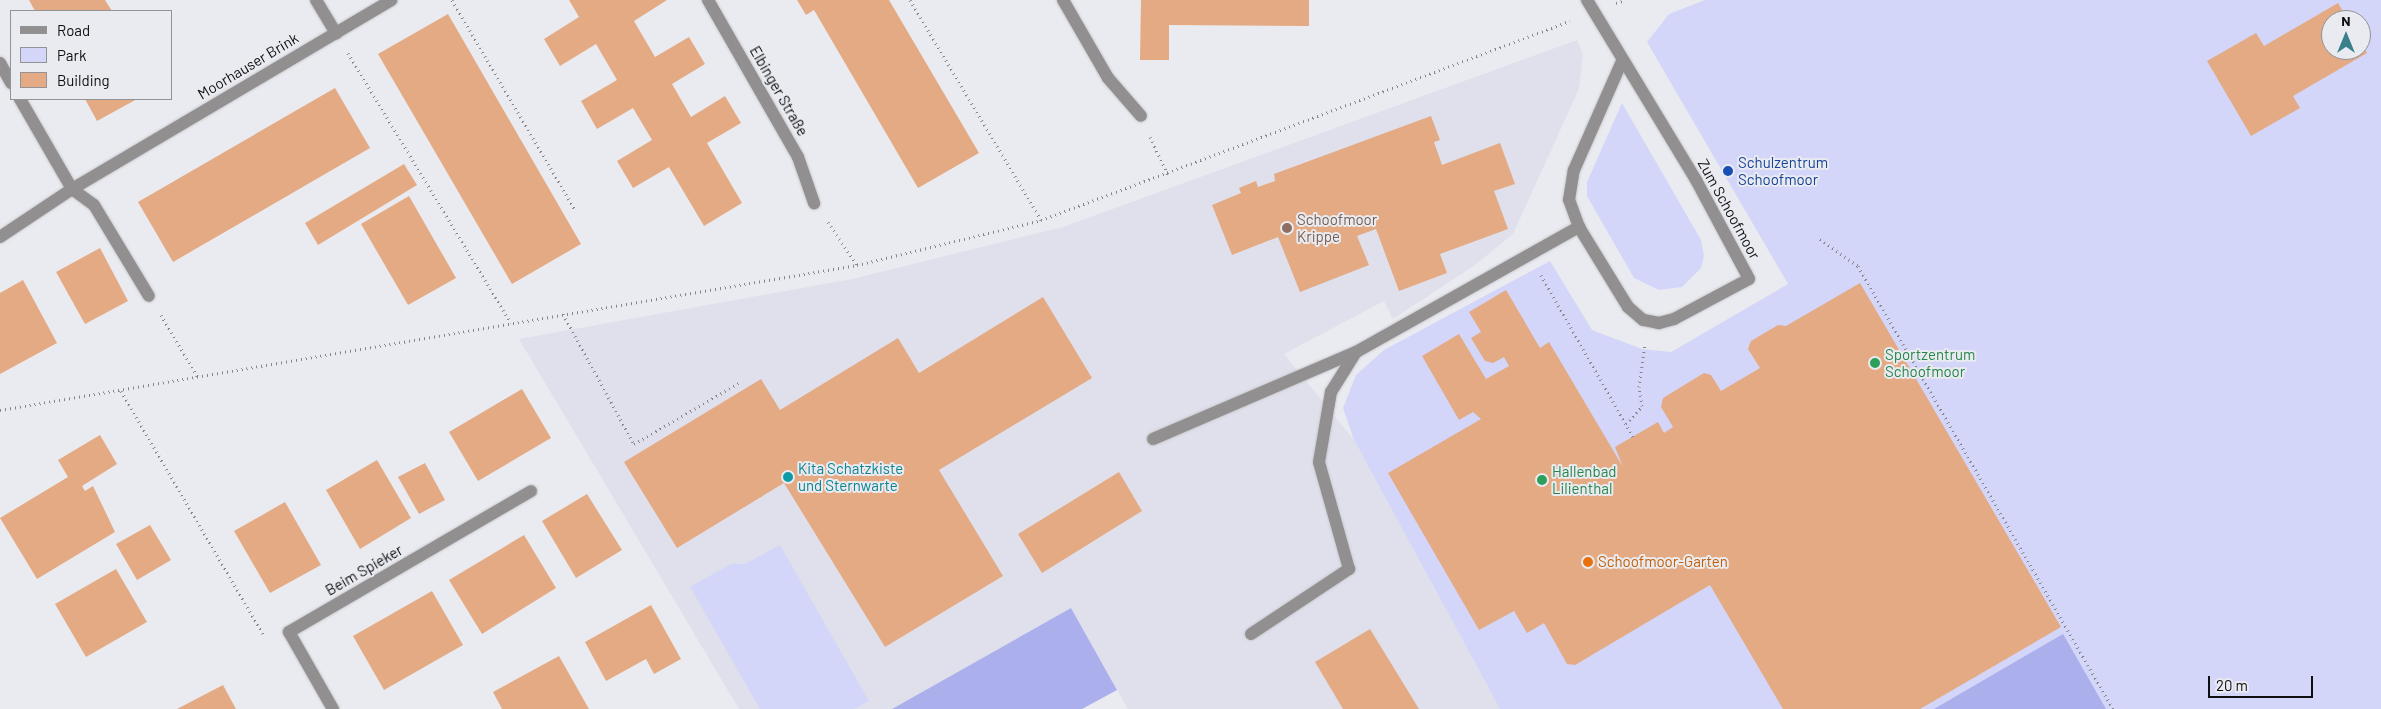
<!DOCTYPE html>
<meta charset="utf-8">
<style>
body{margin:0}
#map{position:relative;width:2381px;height:709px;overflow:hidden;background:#eaebf0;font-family:Barlow,sans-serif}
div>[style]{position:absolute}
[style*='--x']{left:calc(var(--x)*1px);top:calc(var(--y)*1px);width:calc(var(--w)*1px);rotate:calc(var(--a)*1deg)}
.built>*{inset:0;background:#dfe0ec}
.green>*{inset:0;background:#d3d6f8}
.forest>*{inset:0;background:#abafeb}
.building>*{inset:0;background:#e4aa84}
.path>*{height:3px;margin-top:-1.5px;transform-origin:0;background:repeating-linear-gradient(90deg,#86868a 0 1px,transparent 0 5px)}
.roads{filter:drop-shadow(0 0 1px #c7c8cc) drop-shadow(0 0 1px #c7c8cc)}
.service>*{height:12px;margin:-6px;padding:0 6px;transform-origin:6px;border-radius:6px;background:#918f8f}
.minor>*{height:12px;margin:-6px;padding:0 6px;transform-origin:6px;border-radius:6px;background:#918f8f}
.dots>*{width:14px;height:14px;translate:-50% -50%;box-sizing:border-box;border:2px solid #eaebf0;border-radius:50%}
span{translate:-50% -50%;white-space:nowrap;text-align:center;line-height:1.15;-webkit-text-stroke:4px #eaebf0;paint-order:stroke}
.street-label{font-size:15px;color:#0f0f11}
.transit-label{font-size:15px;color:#164399}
.left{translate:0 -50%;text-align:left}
.education-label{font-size:15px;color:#785e54}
.leisure-label{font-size:15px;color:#27864d}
.culture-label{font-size:15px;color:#0d838f}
.food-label{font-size:15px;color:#c56008}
.legend{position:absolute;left:10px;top:10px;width:162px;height:90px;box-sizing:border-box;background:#eaebf0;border:1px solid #929397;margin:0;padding:6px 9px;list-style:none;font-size:15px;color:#0f0f11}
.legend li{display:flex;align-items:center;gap:10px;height:25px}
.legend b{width:25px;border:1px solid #929397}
.north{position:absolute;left:2321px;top:10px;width:50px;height:50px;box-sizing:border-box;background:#eaebf0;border:1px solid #929397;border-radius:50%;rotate:0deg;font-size:14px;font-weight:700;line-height:20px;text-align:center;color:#0f0f11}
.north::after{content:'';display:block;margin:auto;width:18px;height:22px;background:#39808b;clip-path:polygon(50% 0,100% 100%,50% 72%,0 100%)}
.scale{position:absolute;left:2208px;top:676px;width:105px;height:22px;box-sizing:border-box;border:2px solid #0f0f11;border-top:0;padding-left:6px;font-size:15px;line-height:18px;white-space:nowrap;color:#0f0f11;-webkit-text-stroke:4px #eaebf0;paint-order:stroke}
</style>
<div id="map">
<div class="built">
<i style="clip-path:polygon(1577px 40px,1583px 55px,1579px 89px,1513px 234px,1475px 265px,1393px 319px,1384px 301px,1284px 354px,1354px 440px,1500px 709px,1128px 709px,1071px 608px,892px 709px,739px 709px,519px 339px,852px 279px,1063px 227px)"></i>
</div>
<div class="green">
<i style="clip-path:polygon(evenodd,1705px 0,2381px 0,2381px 709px,1500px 709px,1354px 440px,1343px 408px,1356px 375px,1384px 350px,1550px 261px,1592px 330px,1642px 349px,1671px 352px,1788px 284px,1647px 42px,1669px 14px,1705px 0,2331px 20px,2361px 20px,2361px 50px,2331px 50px,2331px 20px)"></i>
<i style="clip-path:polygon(1622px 103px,1701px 240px,1704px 256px,1701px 268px,1682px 287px,1659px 290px,1634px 278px,1587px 196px,1587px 182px)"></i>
<i style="clip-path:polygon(780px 545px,869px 701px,854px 709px,760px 709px,690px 587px,731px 564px,745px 564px)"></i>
</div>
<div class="forest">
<i style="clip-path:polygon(1071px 608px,1117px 690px,1082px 709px,892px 709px)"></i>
<i style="clip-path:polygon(2063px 634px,2106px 709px,1934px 709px)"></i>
</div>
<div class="building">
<i style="clip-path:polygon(29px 0,105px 0,112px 11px,35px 11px)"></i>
<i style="clip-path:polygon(569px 0,667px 0,634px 21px,655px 57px,689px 37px,705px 64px,672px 84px,691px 117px,725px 96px,741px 123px,707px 143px,742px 203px,704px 226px,669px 167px,633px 188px,617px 161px,652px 140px,633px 108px,597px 129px,581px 101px,617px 80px,596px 44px,560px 66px,544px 39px,579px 17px)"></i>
<i style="clip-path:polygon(797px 0,889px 0,979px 153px,918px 188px,814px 10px,806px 15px)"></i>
<i style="clip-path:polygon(1141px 0,1309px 0,1309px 26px,1169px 25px,1169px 60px,1140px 60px)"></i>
<i style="clip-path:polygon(2338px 3px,2348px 20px,2331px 20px,2331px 50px,2361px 50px,2361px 43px,2367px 53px,2293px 96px,2300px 108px,2251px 136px,2207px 61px,2256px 33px,2264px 46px)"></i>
<i style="clip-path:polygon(448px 14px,581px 244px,512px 284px,378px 54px)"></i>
<i style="clip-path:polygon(335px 88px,370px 148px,173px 262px,138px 202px)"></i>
<i style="clip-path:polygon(85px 99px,137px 99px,97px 121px)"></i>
<i style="clip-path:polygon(1431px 116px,1440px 140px,1434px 142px,1442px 165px,1500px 143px,1515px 184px,1494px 191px,1508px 229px,1440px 254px,1447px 273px,1399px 291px,1376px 229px,1357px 236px,1369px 265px,1300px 292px,1278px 237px,1232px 255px,1212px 205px,1241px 193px,1239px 188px,1256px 181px,1258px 187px,1275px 181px,1274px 174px)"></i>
<i style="clip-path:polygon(404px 164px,417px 185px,318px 245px,305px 223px)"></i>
<i style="clip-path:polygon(409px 196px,456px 278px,408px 305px,361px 224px)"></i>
<i style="clip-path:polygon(100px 248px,128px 301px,85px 324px,56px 272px)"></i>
<i style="clip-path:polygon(23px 280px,57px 343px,0 374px,0 293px)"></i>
<i style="clip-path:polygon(1860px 283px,2061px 627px,1920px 709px,1783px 709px,1710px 585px,1575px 665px,1567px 664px,1544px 623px,1527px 633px,1514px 611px,1479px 630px,1388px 473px,1481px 419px,1473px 412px,1459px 420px,1422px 356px,1459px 334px,1486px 379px,1509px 366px,1504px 357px,1493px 363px,1485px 361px,1471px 338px,1481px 332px,1469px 312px,1506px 290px,1540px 348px,1549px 342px,1623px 467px,1615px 447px,1658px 422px,1664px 433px,1673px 427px,1661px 407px,1663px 398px,1704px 373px,1711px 375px,1721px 391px,1760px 368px,1748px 349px,1751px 341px,1778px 325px,1786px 326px)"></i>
<i style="clip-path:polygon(1043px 297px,1092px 378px,939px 470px,1003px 576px,885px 647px,784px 483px,677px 548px,624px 462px,761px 379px,780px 410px,898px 338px,919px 373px)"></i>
<i style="clip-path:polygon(522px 389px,551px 438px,478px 481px,449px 432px)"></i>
<i style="clip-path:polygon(100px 435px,117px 464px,82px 486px,85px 491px,93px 486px,115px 532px,37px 579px,0 518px,68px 477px,58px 460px)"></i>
<i style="clip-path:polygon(377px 460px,411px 518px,360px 549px,326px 490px)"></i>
<i style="clip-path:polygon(425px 463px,445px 500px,419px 514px,398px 477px)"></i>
<i style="clip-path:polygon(1119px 472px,1142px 511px,1042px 573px,1018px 534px)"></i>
<i style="clip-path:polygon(587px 494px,622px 550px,576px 578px,542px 521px)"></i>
<i style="clip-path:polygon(285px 502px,321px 565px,270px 593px,234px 531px)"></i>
<i style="clip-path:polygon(150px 525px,171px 560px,137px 580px,116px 544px)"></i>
<i style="clip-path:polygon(524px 535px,556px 588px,482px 634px,449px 580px)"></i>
<i style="clip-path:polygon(116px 569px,147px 622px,86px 657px,55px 604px)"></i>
<i style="clip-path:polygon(432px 591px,463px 645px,384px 690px,353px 636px)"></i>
<i style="clip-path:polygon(651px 605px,681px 659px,654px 674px,646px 659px,606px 681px,585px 642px)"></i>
<i style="clip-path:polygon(1370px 629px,1419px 709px,1343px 709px,1315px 662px)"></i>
<i style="clip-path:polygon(559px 656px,589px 709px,502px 709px,493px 692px)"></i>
<i style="clip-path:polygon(223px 685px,236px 709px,177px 709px)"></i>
</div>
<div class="path">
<i style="--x:452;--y:0;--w:245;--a:59.6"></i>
<i style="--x:910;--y:0;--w:256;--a:59.2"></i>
<i style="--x:1616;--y:3;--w:9;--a:-18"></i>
<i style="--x:348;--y:53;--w:315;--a:58.9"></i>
<i style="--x:1150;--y:137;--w:42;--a:64.7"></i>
<i style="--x:828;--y:222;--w:52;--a:56"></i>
<i style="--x:1820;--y:239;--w:47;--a:35.4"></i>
<i style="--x:1858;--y:266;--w:511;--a:60.07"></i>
<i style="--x:1541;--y:275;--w:186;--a:60.4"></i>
<i style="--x:563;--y:314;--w:148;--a:61.4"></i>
<i style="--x:634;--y:444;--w:121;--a:-30.2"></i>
<i style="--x:161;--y:315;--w:74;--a:59.3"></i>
<i style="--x:121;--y:391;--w:284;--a:59.7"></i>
<i style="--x:0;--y:410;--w:869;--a:-9.6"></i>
<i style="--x:857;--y:265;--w:189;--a:-13.7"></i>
<i style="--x:1041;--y:220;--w:565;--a:-20.62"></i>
<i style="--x:1626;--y:424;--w:24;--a:-48"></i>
<i style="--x:1642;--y:406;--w:19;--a:-99"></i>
<i style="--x:1639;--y:387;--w:43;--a:-82.1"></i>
</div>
<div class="roads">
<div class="service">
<i style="--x:72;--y:189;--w:27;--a:36"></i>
<i style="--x:94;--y:205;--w:106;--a:58.9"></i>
<i style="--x:1153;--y:439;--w:221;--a:-23.2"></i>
<i style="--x:289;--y:632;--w:280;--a:-30.2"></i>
<i style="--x:1251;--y:634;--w:118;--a:-33.6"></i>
<i style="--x:1349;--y:569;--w:111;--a:-105.7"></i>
<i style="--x:1319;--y:462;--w:71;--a:-80.3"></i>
<i style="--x:1331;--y:392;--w:47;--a:-58"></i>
<i style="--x:1356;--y:352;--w:256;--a:-29.3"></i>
</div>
<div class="minor">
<i style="--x:316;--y:0;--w:39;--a:59"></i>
<i style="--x:708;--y:0;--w:181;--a:60.2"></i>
<i style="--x:798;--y:157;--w:49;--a:70.8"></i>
<i style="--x:1063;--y:0;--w:90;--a:60"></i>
<i style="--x:1108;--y:78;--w:50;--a:49"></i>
<i style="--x:1587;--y:0;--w:210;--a:58.8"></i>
<i style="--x:1696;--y:180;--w:112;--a:61.8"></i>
<i style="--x:1749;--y:279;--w:85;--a:151.9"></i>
<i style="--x:1674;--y:319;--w:16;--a:165"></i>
<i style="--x:1659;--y:323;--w:16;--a:-169"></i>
<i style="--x:1643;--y:320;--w:20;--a:-139"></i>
<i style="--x:1628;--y:307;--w:94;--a:-121.5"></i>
<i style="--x:1579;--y:227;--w:29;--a:-110"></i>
<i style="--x:1569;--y:200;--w:30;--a:-81"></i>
<i style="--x:1574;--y:170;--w:119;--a:-66.2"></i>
<i style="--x:0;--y:63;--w:23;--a:61"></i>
<i style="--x:20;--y:99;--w:104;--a:60"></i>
<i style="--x:0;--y:237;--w:87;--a:-33.7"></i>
<i style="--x:72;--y:189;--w:371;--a:-30.6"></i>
<i style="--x:289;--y:632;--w:89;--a:60.3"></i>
</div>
</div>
<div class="dots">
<i style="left:1728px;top:171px;background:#1a4fb4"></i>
<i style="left:1287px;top:228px;background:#8d6e63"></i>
<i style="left:1875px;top:363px;background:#2e9e5b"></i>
<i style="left:788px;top:477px;background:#0f9aa8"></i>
<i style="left:1542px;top:480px;background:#2e9e5b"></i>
<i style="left:1588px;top:562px;background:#e8710a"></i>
</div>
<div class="street-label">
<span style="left:248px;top:66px;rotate:-31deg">Moorhauser Brink</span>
<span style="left:779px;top:91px;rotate:60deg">Elbinger Straße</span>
<span style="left:1729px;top:209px;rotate:61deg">Zum Schoofmoor</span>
<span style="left:364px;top:570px;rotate:-30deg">Beim Spieker</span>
</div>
<div class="transit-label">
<span class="left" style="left:1738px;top:171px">Schulzentrum<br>Schoofmoor</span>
</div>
<div class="education-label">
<span class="left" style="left:1297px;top:228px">Schoofmoor<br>Krippe</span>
</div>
<div class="leisure-label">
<span class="left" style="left:1885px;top:363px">Sportzentrum<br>Schoofmoor</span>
<span class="left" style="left:1552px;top:480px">Hallenbad<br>Lilienthal</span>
</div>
<div class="culture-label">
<span class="left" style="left:798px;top:477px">Kita Schatzkiste<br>und Sternwarte</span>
</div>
<div class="food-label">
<span class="left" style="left:1598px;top:562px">Schoofmoor-Garten</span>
</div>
<ul class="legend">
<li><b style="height:6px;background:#918f8f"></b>Road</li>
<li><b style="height:14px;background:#d3d6f8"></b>Park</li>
<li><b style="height:14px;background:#e4aa84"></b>Building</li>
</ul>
<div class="north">N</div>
<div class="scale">20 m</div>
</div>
